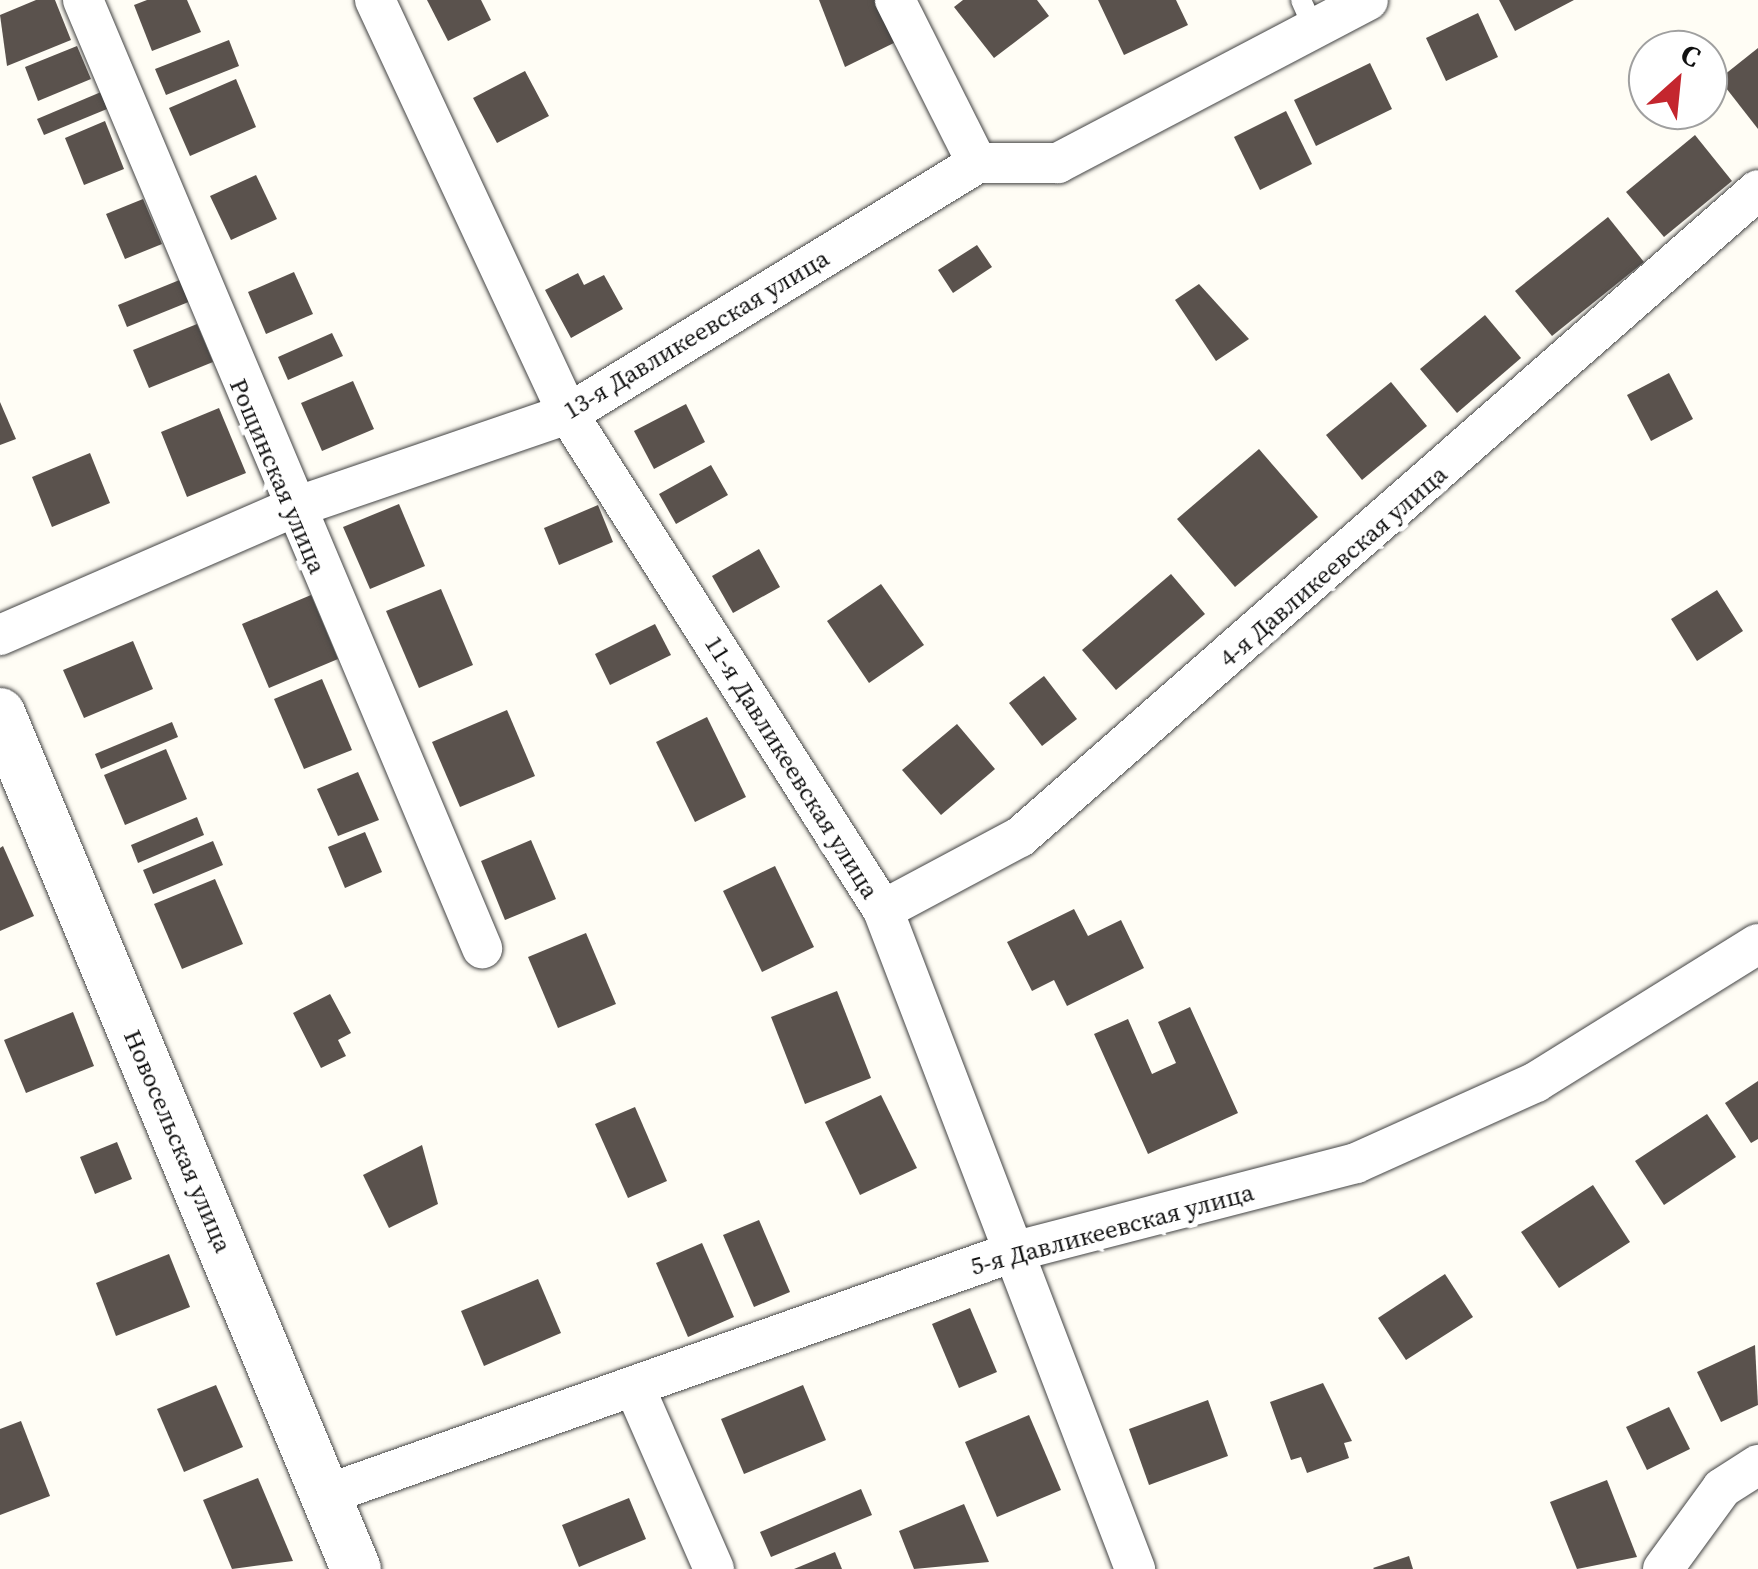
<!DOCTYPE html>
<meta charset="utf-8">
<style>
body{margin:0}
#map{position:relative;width:1758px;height:1569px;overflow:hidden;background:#fffdf5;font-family:"Source Serif 4",serif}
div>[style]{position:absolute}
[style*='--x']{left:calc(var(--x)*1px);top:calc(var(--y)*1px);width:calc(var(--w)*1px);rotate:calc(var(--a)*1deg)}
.building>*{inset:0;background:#5a524d}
.roads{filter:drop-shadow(0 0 2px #444) drop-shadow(0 0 2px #444)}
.service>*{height:20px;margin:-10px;padding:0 10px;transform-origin:10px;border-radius:10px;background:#fff}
.minor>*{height:40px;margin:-20px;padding:0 20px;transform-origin:20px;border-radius:20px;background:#fff}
.tertiary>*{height:50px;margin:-25px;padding:0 25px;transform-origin:25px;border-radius:25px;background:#fff}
span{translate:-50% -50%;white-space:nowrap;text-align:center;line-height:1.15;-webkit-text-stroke:10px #fff;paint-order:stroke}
.street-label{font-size:25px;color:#111}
.north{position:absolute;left:1628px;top:30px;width:100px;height:100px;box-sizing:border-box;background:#fff;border:2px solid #a0a0a0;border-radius:50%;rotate:27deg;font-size:28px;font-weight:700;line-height:40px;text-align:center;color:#111}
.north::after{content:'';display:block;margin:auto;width:35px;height:45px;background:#c4262e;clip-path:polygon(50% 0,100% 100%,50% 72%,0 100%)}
</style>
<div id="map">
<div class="building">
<i style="clip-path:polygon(36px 0,55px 0,71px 40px,7px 66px,0 15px)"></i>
<i style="clip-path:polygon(147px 0,187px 0,201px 32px,152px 51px,134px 5px)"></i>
<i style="clip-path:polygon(427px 0,481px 0,491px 20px,448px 41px)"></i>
<i style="clip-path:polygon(819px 0,887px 0,906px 37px,845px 67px)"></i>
<i style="clip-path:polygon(963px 0,1037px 0,1049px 16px,994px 58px,954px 7px)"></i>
<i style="clip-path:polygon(1098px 0,1176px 0,1188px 25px,1124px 55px)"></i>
<i style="clip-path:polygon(1499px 0,1574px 0,1515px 31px)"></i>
<i style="clip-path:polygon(1478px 13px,1498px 57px,1446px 81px,1426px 38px)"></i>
<i style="clip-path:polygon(229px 40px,239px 66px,166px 95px,155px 69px)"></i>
<i style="clip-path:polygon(77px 46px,91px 79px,38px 101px,25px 67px)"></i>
<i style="clip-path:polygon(1758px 48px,1758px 129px,1719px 79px)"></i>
<i style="clip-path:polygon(1370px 63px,1392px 109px,1316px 146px,1294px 100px)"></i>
<i style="clip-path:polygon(525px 71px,549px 116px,497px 143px,473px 98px)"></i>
<i style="clip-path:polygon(236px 79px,256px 127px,190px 156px,169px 108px)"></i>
<i style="clip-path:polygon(101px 92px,107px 109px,44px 135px,37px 119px)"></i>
<i style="clip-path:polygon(1286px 111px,1312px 164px,1260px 190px,1234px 137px)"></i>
<i style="clip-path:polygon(105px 121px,124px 169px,84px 185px,65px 138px)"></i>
<i style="clip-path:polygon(1695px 135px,1732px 181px,1664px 237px,1626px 192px)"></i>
<i style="clip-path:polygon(256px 175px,277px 219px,231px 240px,210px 196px)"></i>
<i style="clip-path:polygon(143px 199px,162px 244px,125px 259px,106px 214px)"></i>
<i style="clip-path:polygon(1608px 217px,1644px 262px,1552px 336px,1515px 291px)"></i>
<i style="clip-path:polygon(977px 245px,992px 267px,953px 293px,938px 270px)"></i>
<i style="clip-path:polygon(294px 272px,313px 314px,266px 334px,248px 292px)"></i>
<i style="clip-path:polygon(578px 273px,584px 285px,604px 275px,623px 309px,571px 338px,545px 290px)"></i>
<i style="clip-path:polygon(182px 279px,191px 301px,127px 327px,118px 305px)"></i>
<i style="clip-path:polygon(1199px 284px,1249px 339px,1216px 361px,1175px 300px)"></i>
<i style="clip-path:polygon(1485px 315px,1521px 358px,1457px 413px,1420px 369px)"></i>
<i style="clip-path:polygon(197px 324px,213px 362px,149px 388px,133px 350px)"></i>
<i style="clip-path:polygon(332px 333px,343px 356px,288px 380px,278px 357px)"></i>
<i style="clip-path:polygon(1669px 373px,1693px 419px,1651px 441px,1627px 395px)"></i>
<i style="clip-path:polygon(353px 381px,374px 429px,322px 451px,301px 403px)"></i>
<i style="clip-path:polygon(1391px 382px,1427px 426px,1362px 480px,1326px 435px)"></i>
<i style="clip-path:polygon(0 402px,16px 439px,0 445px)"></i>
<i style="clip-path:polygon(686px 404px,705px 442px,654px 469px,634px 431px)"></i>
<i style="clip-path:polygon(219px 408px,246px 473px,187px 497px,161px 432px)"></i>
<i style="clip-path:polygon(1259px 449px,1318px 517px,1235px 587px,1177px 519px)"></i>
<i style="clip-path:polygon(90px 453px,110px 503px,52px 527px,32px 477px)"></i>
<i style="clip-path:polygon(711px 465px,728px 495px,676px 524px,659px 494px)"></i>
<i style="clip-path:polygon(399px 504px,425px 566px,370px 589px,343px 527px)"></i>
<i style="clip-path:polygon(598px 505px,613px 542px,559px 565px,544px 528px)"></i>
<i style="clip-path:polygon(759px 549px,780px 587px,733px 613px,712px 576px)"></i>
<i style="clip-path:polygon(1171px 574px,1205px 614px,1116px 690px,1082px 650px)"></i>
<i style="clip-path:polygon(881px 584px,924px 645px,869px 683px,827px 621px)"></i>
<i style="clip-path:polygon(441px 589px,473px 665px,419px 688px,386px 611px)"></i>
<i style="clip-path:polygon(1717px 590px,1743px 631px,1697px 661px,1671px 619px)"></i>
<i style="clip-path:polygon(311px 595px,338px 659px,269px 688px,242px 624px)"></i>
<i style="clip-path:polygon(655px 624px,671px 655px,610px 685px,595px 654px)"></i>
<i style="clip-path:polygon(133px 641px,153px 689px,84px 718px,63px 670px)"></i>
<i style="clip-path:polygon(1044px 676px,1077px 719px,1042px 746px,1009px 703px)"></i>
<i style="clip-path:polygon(322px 679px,352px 750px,304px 769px,274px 699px)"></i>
<i style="clip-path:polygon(507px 710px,535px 776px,460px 807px,432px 742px)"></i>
<i style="clip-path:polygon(707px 717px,746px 797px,695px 822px,656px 742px)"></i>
<i style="clip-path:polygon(172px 722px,178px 737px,101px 769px,95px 754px)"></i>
<i style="clip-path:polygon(957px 724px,995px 769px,941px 815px,902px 770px)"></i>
<i style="clip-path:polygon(166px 749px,187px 799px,125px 825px,104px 775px)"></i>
<i style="clip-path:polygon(358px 772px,379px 820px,338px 836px,317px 789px)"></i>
<i style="clip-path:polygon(197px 817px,204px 835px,138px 863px,131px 845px)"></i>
<i style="clip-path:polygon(365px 832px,382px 872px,345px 888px,328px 847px)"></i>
<i style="clip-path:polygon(531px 840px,556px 899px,505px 920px,481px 861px)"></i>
<i style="clip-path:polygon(213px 841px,223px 865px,153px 894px,143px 870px)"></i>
<i style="clip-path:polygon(3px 846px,34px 916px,0 931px,0 848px)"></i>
<i style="clip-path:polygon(775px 866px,814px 947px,762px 972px,723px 891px)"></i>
<i style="clip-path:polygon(215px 879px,243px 944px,182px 969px,154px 904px)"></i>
<i style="clip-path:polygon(1074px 909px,1088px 936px,1121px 920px,1144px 968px,1067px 1006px,1054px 980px,1032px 991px,1007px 942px)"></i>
<i style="clip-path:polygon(586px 933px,616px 1004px,558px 1028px,528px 957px)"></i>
<i style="clip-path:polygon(837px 991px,871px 1078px,805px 1104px,771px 1017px)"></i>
<i style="clip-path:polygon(330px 994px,351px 1033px,338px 1040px,346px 1056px,321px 1068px,293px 1013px)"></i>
<i style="clip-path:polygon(1190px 1007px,1238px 1113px,1148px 1154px,1094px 1034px,1128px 1019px,1152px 1074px,1176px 1063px,1158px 1022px)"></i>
<i style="clip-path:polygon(73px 1012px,94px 1066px,26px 1093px,4px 1040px)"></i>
<i style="clip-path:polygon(1758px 1081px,1758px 1139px,1751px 1143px,1725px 1103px)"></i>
<i style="clip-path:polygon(881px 1095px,917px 1168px,860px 1195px,825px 1122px)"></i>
<i style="clip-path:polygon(635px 1107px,667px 1181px,628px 1198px,595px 1124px)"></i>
<i style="clip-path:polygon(1707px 1114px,1736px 1157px,1664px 1205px,1635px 1161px)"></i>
<i style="clip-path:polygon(117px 1142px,132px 1179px,95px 1194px,80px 1157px)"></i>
<i style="clip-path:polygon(422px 1145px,438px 1204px,389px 1228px,363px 1175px)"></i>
<i style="clip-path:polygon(1593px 1185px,1630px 1242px,1559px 1288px,1521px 1232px)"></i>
<i style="clip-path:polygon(759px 1220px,790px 1292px,754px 1307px,723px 1235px)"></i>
<i style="clip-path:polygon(702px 1243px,734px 1317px,688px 1337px,656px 1263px)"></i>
<i style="clip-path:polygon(169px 1254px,190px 1307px,116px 1336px,96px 1283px)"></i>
<i style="clip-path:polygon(1445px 1274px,1473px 1317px,1406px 1360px,1378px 1318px)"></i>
<i style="clip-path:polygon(538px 1279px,561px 1333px,484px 1366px,461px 1311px)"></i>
<i style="clip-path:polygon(970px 1308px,997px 1372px,959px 1388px,932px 1324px)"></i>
<i style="clip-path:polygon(1755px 1345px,1758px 1405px,1721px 1422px,1697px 1372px)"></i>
<i style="clip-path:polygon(1323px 1383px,1352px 1441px,1344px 1443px,1349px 1458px,1307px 1473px,1301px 1457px,1291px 1460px,1270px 1402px)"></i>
<i style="clip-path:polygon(216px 1385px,243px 1447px,184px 1472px,157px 1409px)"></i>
<i style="clip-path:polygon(803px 1385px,826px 1440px,744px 1474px,721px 1419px)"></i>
<i style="clip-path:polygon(1208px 1400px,1228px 1456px,1149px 1485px,1129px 1429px)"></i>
<i style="clip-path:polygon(1669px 1407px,1690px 1449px,1647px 1470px,1626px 1427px)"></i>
<i style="clip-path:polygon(1029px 1415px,1061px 1490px,997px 1517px,965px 1442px)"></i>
<i style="clip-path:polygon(21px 1421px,50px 1496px,0 1515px,0 1429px)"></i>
<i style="clip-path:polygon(258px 1478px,293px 1561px,232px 1569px,203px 1500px)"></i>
<i style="clip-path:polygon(1607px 1480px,1637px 1557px,1577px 1569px,1550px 1502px)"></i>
<i style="clip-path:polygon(861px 1489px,872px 1515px,771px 1557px,760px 1532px)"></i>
<i style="clip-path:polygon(629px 1498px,646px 1539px,579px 1567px,562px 1525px)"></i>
<i style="clip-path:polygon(964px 1504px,989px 1562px,914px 1569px,899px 1531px)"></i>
<i style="clip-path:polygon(835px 1552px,842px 1569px,794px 1569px)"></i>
<i style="clip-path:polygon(1409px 1556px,1413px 1569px,1374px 1569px,1373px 1568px)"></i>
</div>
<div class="roads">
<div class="service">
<i style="--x:1301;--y:0;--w:32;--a:66"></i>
</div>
<div class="minor">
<i style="--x:83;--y:0;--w:1029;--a:67.17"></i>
<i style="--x:375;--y:0;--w:457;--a:65"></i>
<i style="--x:568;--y:414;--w:588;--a:57.58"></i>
<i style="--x:883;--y:910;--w:706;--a:69.07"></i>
<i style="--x:895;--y:0;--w:182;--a:63.3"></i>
<i style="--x:0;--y:635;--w:316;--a:-23.5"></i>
<i style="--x:290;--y:509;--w:294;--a:-18.9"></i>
<i style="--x:568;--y:414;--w:480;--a:-31.5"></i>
<i style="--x:977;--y:163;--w:81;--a:0"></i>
<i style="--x:1058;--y:163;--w:350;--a:-27.7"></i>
<i style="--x:883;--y:910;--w:155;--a:-28.1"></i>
<i style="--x:1020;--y:837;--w:981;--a:-41.24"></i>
<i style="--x:634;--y:1386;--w:200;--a:66.4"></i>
<i style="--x:325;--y:1495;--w:733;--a:-19.45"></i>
<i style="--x:1016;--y:1251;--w:351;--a:-14.5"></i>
<i style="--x:1356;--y:1163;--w:197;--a:-24.2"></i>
<i style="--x:1536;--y:1082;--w:261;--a:-31.9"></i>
<i style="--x:1663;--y:1569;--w:100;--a:-53.9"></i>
<i style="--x:1722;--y:1488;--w:43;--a:-32.6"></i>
</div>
<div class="tertiary">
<i style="--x:0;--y:713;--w:927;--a:67.42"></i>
</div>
</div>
<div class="street-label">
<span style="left:696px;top:334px;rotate:-31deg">13-я Давликеевская улица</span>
<span style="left:278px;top:476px;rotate:67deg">Рощинская улица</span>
<span style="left:1333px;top:566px;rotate:-41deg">4-я Давликеевская улица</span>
<span style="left:792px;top:767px;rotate:58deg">11-я Давликеевская улица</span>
<span style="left:178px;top:1141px;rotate:67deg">Новосельская улица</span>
<span style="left:1112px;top:1229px;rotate:-15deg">5-я Давликеевская улица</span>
</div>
<div class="north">С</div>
</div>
